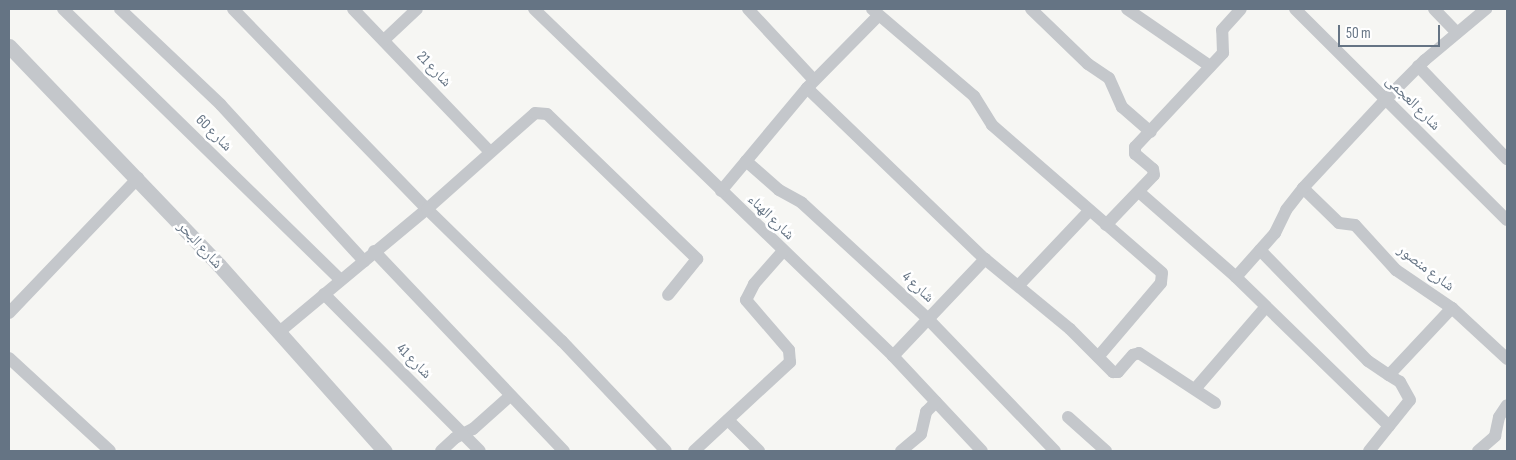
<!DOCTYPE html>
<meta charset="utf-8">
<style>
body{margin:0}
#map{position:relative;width:1516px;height:460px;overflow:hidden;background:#f6f6f3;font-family:"Sofia Sans Condensed","Noto Naskh Arabic",sans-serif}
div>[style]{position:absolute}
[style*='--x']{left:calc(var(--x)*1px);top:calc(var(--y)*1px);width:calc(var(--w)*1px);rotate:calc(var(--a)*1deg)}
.minor>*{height:12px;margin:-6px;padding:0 6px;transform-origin:6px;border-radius:6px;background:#c4c7cb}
.tertiary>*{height:15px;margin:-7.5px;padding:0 7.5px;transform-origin:7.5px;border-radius:7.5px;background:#c4c7cb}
span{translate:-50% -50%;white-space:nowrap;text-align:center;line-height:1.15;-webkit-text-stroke:5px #fff;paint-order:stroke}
.street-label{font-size:15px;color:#657484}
.frame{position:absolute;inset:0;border:10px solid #657484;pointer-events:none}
.scale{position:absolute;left:1338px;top:25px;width:102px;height:22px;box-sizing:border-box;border:2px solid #657484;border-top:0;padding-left:6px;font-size:15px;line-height:18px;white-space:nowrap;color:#657484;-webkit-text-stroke:4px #fff;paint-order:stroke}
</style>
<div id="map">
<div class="minor">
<i style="--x:63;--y:9;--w:388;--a:44.3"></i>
<i style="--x:120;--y:9;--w:139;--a:43.5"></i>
<i style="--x:221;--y:105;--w:212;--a:47.5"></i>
<i style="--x:233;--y:9;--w:279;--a:45.9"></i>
<i style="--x:427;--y:209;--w:189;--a:44.4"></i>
<i style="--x:562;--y:341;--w:151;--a:46.6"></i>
<i style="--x:353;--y:9;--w:198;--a:46.2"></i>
<i style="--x:534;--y:9;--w:499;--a:44"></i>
<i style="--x:893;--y:356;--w:130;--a:46.9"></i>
<i style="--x:748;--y:9;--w:97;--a:47.1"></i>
<i style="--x:872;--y:9;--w:134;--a:40.5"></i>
<i style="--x:974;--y:96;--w:34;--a:58"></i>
<i style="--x:992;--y:125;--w:225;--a:41"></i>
<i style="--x:1162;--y:273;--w:10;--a:96"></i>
<i style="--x:1161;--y:283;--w:97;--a:130.4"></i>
<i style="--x:1031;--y:9;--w:79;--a:44"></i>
<i style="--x:1088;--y:64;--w:25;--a:34"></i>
<i style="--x:1109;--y:78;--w:32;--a:66"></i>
<i style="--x:1122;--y:107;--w:38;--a:41"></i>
<i style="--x:1127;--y:9;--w:101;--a:34.5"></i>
<i style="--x:1295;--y:9;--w:299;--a:44.9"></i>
<i style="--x:1434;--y:9;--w:33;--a:46"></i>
<i style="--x:878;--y:16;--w:101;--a:134.6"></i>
<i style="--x:807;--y:88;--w:247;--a:43.9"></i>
<i style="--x:985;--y:259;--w:110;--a:39.5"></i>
<i style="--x:1070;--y:329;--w:61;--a:45"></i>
<i style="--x:1113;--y:372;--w:5;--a:0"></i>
<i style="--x:1118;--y:372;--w:23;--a:-49"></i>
<i style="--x:1133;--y:355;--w:6;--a:-18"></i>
<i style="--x:1139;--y:353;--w:91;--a:33.3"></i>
<i style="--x:384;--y:40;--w:45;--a:-43.2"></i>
<i style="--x:1418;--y:66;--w:129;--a:46.3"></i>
<i style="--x:746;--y:161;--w:44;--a:41.3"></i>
<i style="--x:779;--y:190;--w:26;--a:29"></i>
<i style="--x:802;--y:203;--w:171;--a:42.6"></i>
<i style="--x:928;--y:319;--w:183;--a:46.1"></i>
<i style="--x:1303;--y:188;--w:50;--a:44.2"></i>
<i style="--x:1339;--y:223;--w:16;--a:7"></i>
<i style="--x:1355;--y:225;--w:61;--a:47.7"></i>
<i style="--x:1396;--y:270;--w:68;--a:34.2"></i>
<i style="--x:1452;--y:308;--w:75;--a:42.8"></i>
<i style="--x:721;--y:191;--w:134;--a:-50.1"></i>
<i style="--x:1139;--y:192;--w:129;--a:41.2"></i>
<i style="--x:1106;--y:225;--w:69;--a:-46.2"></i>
<i style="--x:1154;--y:175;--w:6;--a:-99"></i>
<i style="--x:1153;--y:169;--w:23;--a:-140"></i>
<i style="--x:1135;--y:154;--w:7;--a:-90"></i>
<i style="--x:1135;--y:147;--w:129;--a:-46.9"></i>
<i style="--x:1223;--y:53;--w:23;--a:-92"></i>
<i style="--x:1222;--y:30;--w:28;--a:-48"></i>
<i style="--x:1260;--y:250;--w:155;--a:45.8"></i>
<i style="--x:1368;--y:361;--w:25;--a:34"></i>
<i style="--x:374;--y:251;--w:276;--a:46.5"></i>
<i style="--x:1020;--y:284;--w:100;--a:-46.6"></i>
<i style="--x:324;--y:294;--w:221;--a:45.2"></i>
<i style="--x:9;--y:313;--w:187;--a:-46.3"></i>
<i style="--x:278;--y:333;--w:194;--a:-39.8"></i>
<i style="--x:427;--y:209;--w:144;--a:-41.6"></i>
<i style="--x:535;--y:113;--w:12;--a:5"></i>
<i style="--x:547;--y:114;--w:209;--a:44"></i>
<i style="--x:697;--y:259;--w:46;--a:128.9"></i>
<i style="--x:893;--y:356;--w:134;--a:-46.5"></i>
<i style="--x:9;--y:358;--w:137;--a:42.6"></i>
<i style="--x:1195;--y:389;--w:107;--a:-49.2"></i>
<i style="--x:1068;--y:417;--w:51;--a:41.8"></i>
<i style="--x:728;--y:420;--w:44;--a:45"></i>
<i style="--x:1389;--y:426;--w:214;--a:-135.8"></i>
<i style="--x:1236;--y:277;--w:59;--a:-48.4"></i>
<i style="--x:1275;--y:233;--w:25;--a:-64"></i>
<i style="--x:1286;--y:210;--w:28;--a:-52"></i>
<i style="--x:1303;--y:188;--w:122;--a:-47"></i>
<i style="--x:1386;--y:99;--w:55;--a:-45"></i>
<i style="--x:1425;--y:60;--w:80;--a:-39.9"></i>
<i style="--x:441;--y:451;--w:19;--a:-43"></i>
<i style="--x:455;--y:438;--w:20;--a:-27"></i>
<i style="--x:473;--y:429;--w:50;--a:-41.7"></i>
<i style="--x:694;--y:451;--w:131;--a:-42.8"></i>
<i style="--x:790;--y:362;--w:12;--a:-95"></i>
<i style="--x:789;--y:350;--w:66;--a:-130.7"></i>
<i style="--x:746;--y:300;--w:18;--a:-63"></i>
<i style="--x:754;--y:284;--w:44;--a:-48.7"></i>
<i style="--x:901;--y:451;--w:26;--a:-40"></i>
<i style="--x:921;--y:434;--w:23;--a:-77"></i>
<i style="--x:926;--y:412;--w:14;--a:-45"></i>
<i style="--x:1369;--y:451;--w:65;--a:-51.2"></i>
<i style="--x:1410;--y:400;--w:21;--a:-119"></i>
<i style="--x:1400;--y:382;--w:13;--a:-148"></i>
<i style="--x:1389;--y:375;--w:92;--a:-46.8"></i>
<i style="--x:1478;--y:451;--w:23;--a:-41"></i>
<i style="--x:1495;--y:436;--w:19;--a:-78"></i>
<i style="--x:1499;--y:417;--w:14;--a:-56"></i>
</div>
<div class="tertiary">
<i style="--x:9;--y:46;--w:303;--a:46.2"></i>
<i style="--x:219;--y:265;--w:249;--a:48.3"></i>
</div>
<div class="street-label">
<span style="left:434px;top:69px;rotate:46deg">شارع 21</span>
<span style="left:1413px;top:103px;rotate:45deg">شارع العجمى</span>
<span style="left:214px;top:133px;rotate:45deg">شارع 60</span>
<span style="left:771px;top:217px;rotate:44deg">شارع الهناء</span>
<span style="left:200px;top:245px;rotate:47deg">شارع البحر</span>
<span style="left:1426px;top:268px;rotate:37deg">شارع منصور</span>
<span style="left:918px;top:287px;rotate:43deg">شارع 4</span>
<span style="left:414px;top:361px;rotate:45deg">شارع 41</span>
</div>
<div class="frame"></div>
<div class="scale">50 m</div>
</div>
